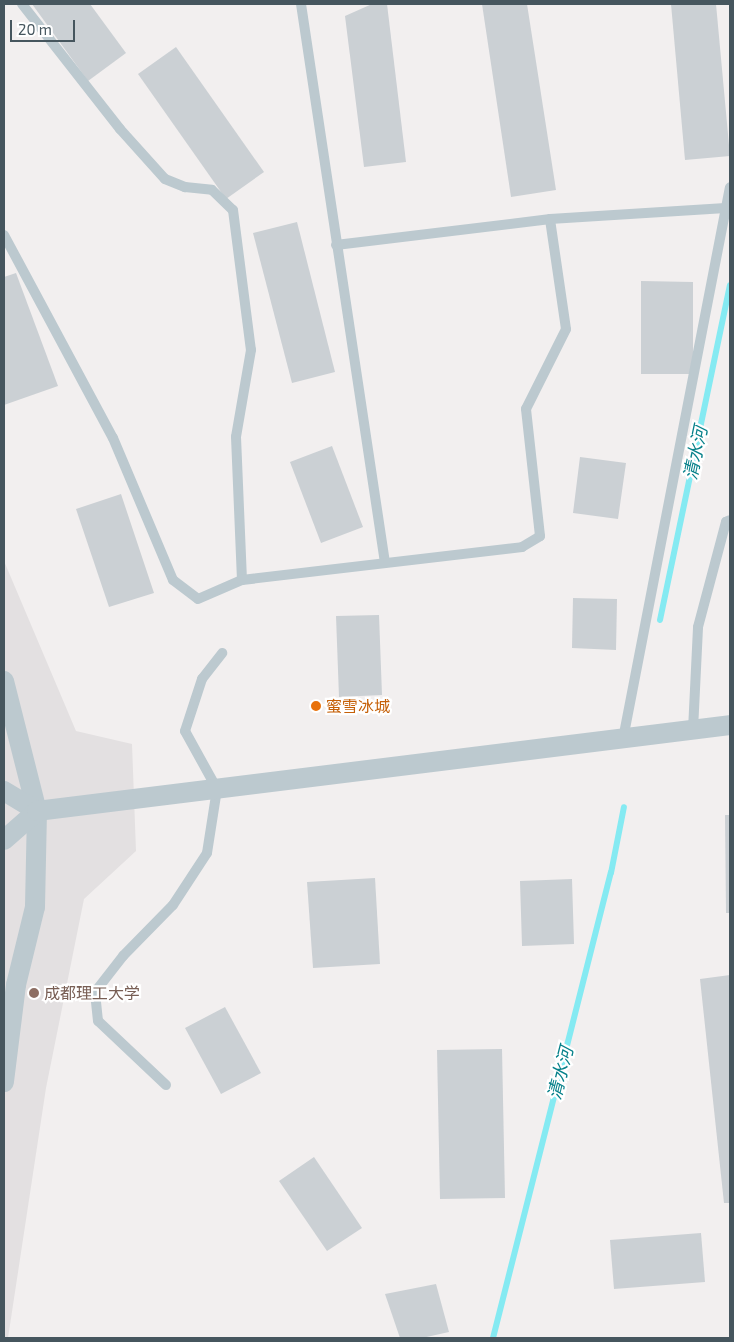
<!DOCTYPE html>
<meta charset="utf-8">
<style>
body{margin:0}
#map{position:relative;width:734px;height:1342px;overflow:hidden;background:#f2efef;font-family:"Exo 2","Noto Sans SC",sans-serif}
div>[style]{position:absolute}
[style*='--x']{left:calc(var(--x)*1px);top:calc(var(--y)*1px);width:calc(var(--w)*1px);rotate:calc(var(--a)*1deg)}
.education>*{inset:0;background:#e3e0e1}
.stream>*{height:6px;margin:-3px;padding:0 3px;transform-origin:3px;border-radius:3px;background:#85eaf2}
.building>*{inset:0;background:#cbd0d4}
.service>*{height:10px;margin:-5px;padding:0 5px;transform-origin:5px;border-radius:5px;background:#bcc9cf}
.minor>*{height:20px;margin:-10px;padding:0 10px;transform-origin:10px;border-radius:10px;background:#bcc9cf}
.dots>*{width:14px;height:14px;translate:-50% -50%;box-sizing:border-box;border:2px solid #fff;border-radius:50%}
span{translate:-50% -50%;white-space:nowrap;text-align:center;line-height:1.15;-webkit-text-stroke:4.5px #fff;paint-order:stroke}
.food-label{font-size:16px;color:#c56008}
.left{translate:0 -50%;text-align:left}
.education-label{font-size:16px;color:#785e54}
.water-label{font-size:18px;color:#06818a;font-style:italic}
.frame{position:absolute;inset:0;border:5px solid #46565e;pointer-events:none}
.scale{position:absolute;left:10px;top:20px;width:65px;height:22px;box-sizing:border-box;border:2px solid #46565e;border-top:0;padding-left:6px;font-size:15px;line-height:18px;white-space:nowrap;color:#46565e;-webkit-text-stroke:4px #fff;paint-order:stroke}
</style>
<div id="map">
<div class="education">
<i style="clip-path:polygon(4px 561px,76px 731px,132px 744px,136px 851px,84px 899px,46px 1088px,8px 1338px,4px 1338px)"></i>
</div>
<div class="stream">
<i style="--x:660;--y:620;--w:342;--a:-78.2"></i>
<i style="--x:493;--y:1338;--w:480;--a:-75.8"></i>
<i style="--x:611;--y:873;--w:67;--a:-78.9"></i>
</div>
<div class="building">
<i style="clip-path:polygon(32px 4px,90px 4px,126px 53px,88px 81px)"></i>
<i style="clip-path:polygon(372px 4px,387px 4px,406px 162px,364px 167px,345px 16px)"></i>
<i style="clip-path:polygon(482px 4px,527px 4px,556px 190px,511px 197px)"></i>
<i style="clip-path:polygon(671px 4px,716px 4px,730px 156px,685px 160px)"></i>
<i style="clip-path:polygon(176px 47px,264px 172px,226px 199px,138px 74px)"></i>
<i style="clip-path:polygon(297px 222px,335px 372px,292px 383px,253px 233px)"></i>
<i style="clip-path:polygon(16px 273px,58px 386px,4px 405px,4px 277px)"></i>
<i style="clip-path:polygon(641px 281px,693px 282px,693px 374px,641px 374px)"></i>
<i style="clip-path:polygon(332px 446px,363px 527px,321px 543px,290px 462px)"></i>
<i style="clip-path:polygon(580px 457px,626px 463px,618px 519px,573px 513px)"></i>
<i style="clip-path:polygon(121px 494px,154px 593px,109px 607px,76px 509px)"></i>
<i style="clip-path:polygon(573px 598px,617px 599px,616px 650px,572px 648px)"></i>
<i style="clip-path:polygon(379px 615px,382px 695px,339px 697px,336px 616px)"></i>
<i style="clip-path:polygon(725px 815px,730px 815px,730px 913px,726px 913px)"></i>
<i style="clip-path:polygon(375px 878px,380px 964px,313px 968px,307px 882px)"></i>
<i style="clip-path:polygon(572px 879px,574px 944px,522px 946px,520px 881px)"></i>
<i style="clip-path:polygon(730px 975px,730px 1203px,724px 1203px,700px 979px)"></i>
<i style="clip-path:polygon(225px 1007px,261px 1073px,221px 1094px,185px 1028px)"></i>
<i style="clip-path:polygon(502px 1049px,505px 1198px,440px 1199px,437px 1050px)"></i>
<i style="clip-path:polygon(314px 1157px,362px 1228px,327px 1251px,279px 1181px)"></i>
<i style="clip-path:polygon(701px 1233px,705px 1282px,614px 1289px,610px 1240px)"></i>
<i style="clip-path:polygon(436px 1284px,449px 1332px,422px 1338px,400px 1338px,385px 1294px)"></i>
</div>
<div class="service">
<i style="--x:22;--y:4;--w:159;--a:51.9"></i>
<i style="--x:120;--y:129;--w:67;--a:48"></i>
<i style="--x:165;--y:179;--w:22;--a:22"></i>
<i style="--x:185;--y:187;--w:27;--a:6"></i>
<i style="--x:212;--y:190;--w:29;--a:44"></i>
<i style="--x:233;--y:210;--w:141;--a:82.7"></i>
<i style="--x:251;--y:350;--w:88;--a:99.8"></i>
<i style="--x:236;--y:437;--w:143;--a:87.6"></i>
<i style="--x:301;--y:4;--w:565;--a:81.45"></i>
<i style="--x:4;--y:235;--w:230;--a:61.8"></i>
<i style="--x:113;--y:438;--w:154;--a:67.1"></i>
<i style="--x:173;--y:580;--w:31;--a:37"></i>
<i style="--x:198;--y:599;--w:48;--a:-23.4"></i>
<i style="--x:242;--y:580;--w:282;--a:-6.7"></i>
<i style="--x:522;--y:547;--w:21;--a:-31"></i>
<i style="--x:540;--y:536;--w:128;--a:-96.3"></i>
<i style="--x:526;--y:409;--w:89;--a:-63.4"></i>
<i style="--x:566;--y:329;--w:111;--a:-98.3"></i>
<i style="--x:336;--y:245;--w:216;--a:-6.9"></i>
<i style="--x:550;--y:219;--w:176;--a:-3.6"></i>
<i style="--x:693;--y:730;--w:103;--a:-87.2"></i>
<i style="--x:698;--y:627;--w:109;--a:-75.1"></i>
<i style="--x:726;--y:522;--w:4;--a:-27"></i>
<i style="--x:623;--y:739;--w:562;--a:-79.03"></i>
<i style="--x:166;--y:1085;--w:93;--a:-136.7"></i>
<i style="--x:98;--y:1021;--w:29;--a:-96"></i>
<i style="--x:95;--y:992;--w:46;--a:-52.1"></i>
<i style="--x:123;--y:956;--w:71;--a:-45.6"></i>
<i style="--x:173;--y:905;--w:62;--a:-56.8"></i>
<i style="--x:207;--y:853;--w:65;--a:-81.1"></i>
<i style="--x:217;--y:789;--w:66;--a:-118.9"></i>
<i style="--x:185;--y:731;--w:55;--a:-71.9"></i>
<i style="--x:202;--y:679;--w:33;--a:-52"></i>
</div>
<div class="minor">
<i style="--x:4;--y:681;--w:134;--a:75.8"></i>
<i style="--x:37;--y:811;--w:96;--a:91.2"></i>
<i style="--x:35;--y:907;--w:80;--a:103.7"></i>
<i style="--x:16;--y:985;--w:98;--a:97.1"></i>
<i style="--x:4;--y:791;--w:39;--a:31"></i>
<i style="--x:4;--y:840;--w:44;--a:-41.3"></i>
<i style="--x:37;--y:811;--w:698;--a:-7.07"></i>
</div>
<div class="dots">
<i style="left:316px;top:706px;background:#e8710a"></i>
<i style="left:34px;top:993px;background:#8d6e63"></i>
</div>
<div class="food-label">
<span class="left" style="left:326px;top:706px">蜜雪冰城</span>
</div>
<div class="education-label">
<span class="left" style="left:44px;top:993px">成都理工大学</span>
</div>
<div class="water-label">
<span style="left:695px;top:453px;rotate:-78deg">清水河</span>
<span style="left:560px;top:1073px;rotate:-76deg">清水河</span>
</div>
<div class="frame"></div>
<div class="scale">20 m</div>
</div>
